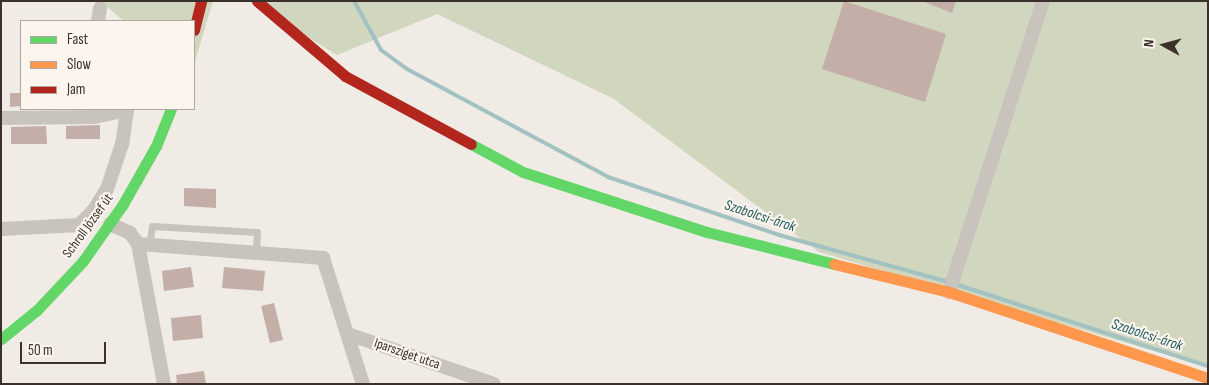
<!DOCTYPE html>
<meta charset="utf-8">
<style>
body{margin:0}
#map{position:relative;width:1209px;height:385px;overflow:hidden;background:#f0ebe5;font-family:"Sofia Sans Condensed",sans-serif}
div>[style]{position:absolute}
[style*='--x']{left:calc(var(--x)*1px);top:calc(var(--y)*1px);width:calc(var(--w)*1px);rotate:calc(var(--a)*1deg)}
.green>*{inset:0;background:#d1d6bf}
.stream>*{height:4px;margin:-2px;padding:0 2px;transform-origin:2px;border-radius:2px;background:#a1c2c1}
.building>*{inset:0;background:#c3afa7}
.lane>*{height:7px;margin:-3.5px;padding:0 3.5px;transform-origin:3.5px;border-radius:3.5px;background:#c9c3be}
.street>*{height:14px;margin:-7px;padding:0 7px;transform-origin:7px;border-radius:7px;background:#c9c3be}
.fast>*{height:11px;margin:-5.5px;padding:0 5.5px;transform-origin:5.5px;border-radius:5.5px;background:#63d668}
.slow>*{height:11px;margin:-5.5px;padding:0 5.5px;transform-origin:5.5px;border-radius:5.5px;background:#ff974d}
.jam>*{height:11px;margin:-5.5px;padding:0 5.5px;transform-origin:5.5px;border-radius:5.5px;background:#b3261e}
span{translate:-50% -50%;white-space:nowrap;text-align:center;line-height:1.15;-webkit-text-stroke:4.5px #fbf5ee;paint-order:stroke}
.street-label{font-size:14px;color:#3b302b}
.water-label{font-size:15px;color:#1f5a5e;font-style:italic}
.frame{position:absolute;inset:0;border:2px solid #3b302b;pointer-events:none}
.legend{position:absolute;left:20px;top:20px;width:175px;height:90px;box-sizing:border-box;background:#fbf5ee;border:1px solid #aea6a0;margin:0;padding:6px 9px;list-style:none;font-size:15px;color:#3b302b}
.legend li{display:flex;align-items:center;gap:10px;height:25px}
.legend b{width:25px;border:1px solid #aea6a0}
.north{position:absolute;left:1139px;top:20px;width:50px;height:50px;-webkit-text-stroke:4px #fbf5ee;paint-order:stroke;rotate:277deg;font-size:14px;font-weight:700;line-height:20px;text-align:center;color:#3b302b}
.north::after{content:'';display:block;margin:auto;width:18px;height:22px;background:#3b302b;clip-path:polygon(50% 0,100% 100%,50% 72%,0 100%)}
.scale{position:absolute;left:20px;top:342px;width:86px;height:22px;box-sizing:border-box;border:2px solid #3b302b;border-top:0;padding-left:6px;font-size:15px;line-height:18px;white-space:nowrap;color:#3b302b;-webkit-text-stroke:4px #fbf5ee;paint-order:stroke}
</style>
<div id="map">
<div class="green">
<i style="clip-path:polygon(100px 1px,213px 1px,194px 65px,194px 21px,124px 21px)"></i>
<i style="clip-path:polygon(249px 1px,1208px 1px,1208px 367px,819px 252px,614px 99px,437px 14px,337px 55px)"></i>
</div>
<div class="stream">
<i style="--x:354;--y:1;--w:56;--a:61.1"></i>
<i style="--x:381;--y:50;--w:32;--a:36"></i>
<i style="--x:407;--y:69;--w:228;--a:28.2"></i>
<i style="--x:608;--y:177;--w:181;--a:18.7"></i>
<i style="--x:779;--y:235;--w:176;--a:15.5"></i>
<i style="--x:955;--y:284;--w:266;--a:18"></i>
</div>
<div class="building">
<i style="clip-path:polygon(844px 1px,946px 34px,925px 102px,822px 69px)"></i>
<i style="clip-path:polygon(922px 1px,956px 1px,952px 13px)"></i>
<i style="clip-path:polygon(10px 93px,21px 93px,21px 106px,10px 107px)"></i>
<i style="clip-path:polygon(100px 125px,100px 139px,66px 139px,66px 126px)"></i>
<i style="clip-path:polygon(46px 126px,47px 144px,11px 144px,11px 127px)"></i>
<i style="clip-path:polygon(184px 188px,216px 189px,216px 208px,184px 206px)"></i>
<i style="clip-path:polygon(191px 267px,194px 287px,164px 291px,162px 271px)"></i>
<i style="clip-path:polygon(224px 267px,265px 271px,263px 291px,222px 288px)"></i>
<i style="clip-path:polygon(274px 303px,283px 340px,270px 343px,261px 306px)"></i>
<i style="clip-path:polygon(201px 315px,203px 338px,173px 341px,171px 318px)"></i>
<i style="clip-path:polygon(204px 371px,206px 384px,177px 384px,176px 375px)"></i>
</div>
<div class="lane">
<i style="--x:149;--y:245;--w:19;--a:-81"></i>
<i style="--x:152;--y:226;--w:105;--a:3.3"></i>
<i style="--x:257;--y:232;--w:20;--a:93"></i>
</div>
<div class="street">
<i style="--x:98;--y:21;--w:13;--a:-81"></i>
<i style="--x:1;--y:118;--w:93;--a:-0.6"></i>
<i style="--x:94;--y:117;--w:34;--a:-12"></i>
<i style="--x:127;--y:110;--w:34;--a:98"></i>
<i style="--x:122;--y:144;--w:47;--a:108.4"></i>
<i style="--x:107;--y:189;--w:26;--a:122"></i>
<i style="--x:93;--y:211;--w:20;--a:135"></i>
<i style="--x:79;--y:225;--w:78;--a:177.1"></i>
<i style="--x:110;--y:224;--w:22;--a:24"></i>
<i style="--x:130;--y:233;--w:14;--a:54"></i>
<i style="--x:138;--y:244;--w:142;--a:79.5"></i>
<i style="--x:138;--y:244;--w:186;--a:4.3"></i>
<i style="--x:323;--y:258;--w:132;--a:72.4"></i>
<i style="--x:949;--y:292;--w:306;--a:-72.1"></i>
<i style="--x:348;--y:334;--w:154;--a:18.9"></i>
</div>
<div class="fast">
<i style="--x:471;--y:144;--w:59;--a:28.3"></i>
<i style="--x:523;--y:172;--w:194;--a:18.1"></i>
<i style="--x:707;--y:232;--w:131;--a:14.1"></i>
<i style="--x:1;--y:339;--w:46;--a:-38.9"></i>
<i style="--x:37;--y:310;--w:67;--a:-46.8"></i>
<i style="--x:83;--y:261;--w:70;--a:-54.9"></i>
<i style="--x:123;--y:204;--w:67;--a:-60.4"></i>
<i style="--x:156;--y:146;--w:40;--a:-68"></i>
</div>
<div class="slow">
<i style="--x:834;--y:264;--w:118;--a:13.7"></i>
<i style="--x:949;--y:292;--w:273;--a:18.4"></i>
</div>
<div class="jam">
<i style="--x:257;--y:1;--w:116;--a:40.4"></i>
<i style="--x:345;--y:76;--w:143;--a:28.4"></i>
<i style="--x:194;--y:30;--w:30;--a:-76"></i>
</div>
<div class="street-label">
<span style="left:88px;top:226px;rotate:-54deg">Schroll József út</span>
<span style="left:407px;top:354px;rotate:19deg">Iparsziget utca</span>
</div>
<div class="water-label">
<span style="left:760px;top:216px;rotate:18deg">Szabolcsi-árok</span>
<span style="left:1147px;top:335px;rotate:18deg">Szabolcsi-árok</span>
</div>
<div class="frame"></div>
<ul class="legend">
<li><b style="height:6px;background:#63d668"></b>Fast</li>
<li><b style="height:6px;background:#ff974d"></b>Slow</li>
<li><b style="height:6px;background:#b3261e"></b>Jam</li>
</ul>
<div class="north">N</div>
<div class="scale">50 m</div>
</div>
